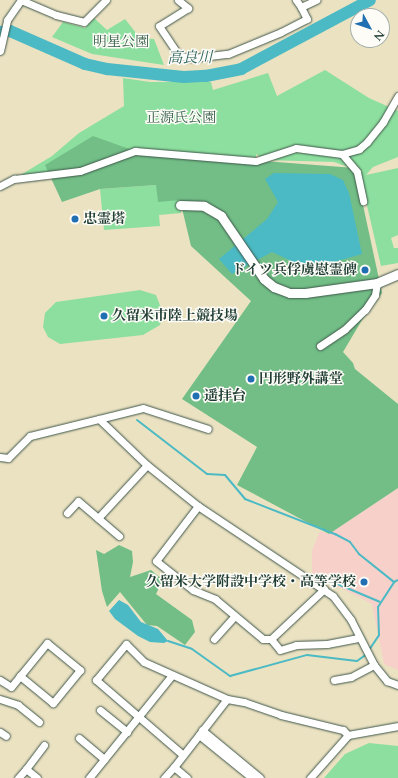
<!DOCTYPE html>
<meta charset="utf-8">
<style>
body{margin:0}
#map{position:relative;width:398px;height:778px;overflow:hidden;background:#ebe2c2;font-family:Cardo,"Noto Serif JP",serif}
div>[style]{position:absolute}
[style*='--x']{left:calc(var(--x)*1px);top:calc(var(--y)*1px);width:calc(var(--w)*1px);rotate:calc(var(--a)*1deg)}
.built>*{inset:0;background:#f7d0ca}
.green>*{inset:0;background:#8ddf9f}
.forest>*{inset:0;background:#72be86}
.water>*{inset:0;background:#4bbac4}
.stream>*{height:2px;margin:-1px;padding:0 1px;transform-origin:1px;border-radius:1px;background:#4bbac4}
.river>*{height:12px;margin:-6px;padding:0 6px;transform-origin:6px;border-radius:6px;background:#4bbac4}
.roads{filter:drop-shadow(0 0 1px #3e5649) drop-shadow(0 0 1px #3e5649)}
.minor>*{height:7px;margin:-3.5px;padding:0 3.5px;transform-origin:3.5px;border-radius:3.5px;background:#fff}
.tertiary>*{height:9px;margin:-4.5px;padding:0 4.5px;transform-origin:4.5px;border-radius:4.5px;background:#fff}
.dots>*{width:11px;height:11px;translate:-50% -50%;box-sizing:border-box;border:2px solid #fdfcf7;border-radius:50%}
span{translate:-50% -50%;white-space:nowrap;text-align:center;line-height:1.15;-webkit-text-stroke:3px #fdfcf7;paint-order:stroke}
.park-label{font-size:14px;color:#355d49}
.poi-label{font-size:14px;color:#1f3d34;font-weight:700}
.left{translate:0 -50%;text-align:left}
.right{translate:-100% -50%;text-align:right}
.water-label{font-size:15px;color:#2c625f;font-style:italic}
.north{position:absolute;left:350px;top:8px;width:40px;height:40px;box-sizing:border-box;background:#fdfcf7;border:1px solid #a4b0a9;border-radius:50%;rotate:130deg;font-size:11px;font-weight:700;line-height:16px;text-align:center;color:#1f3d34}
.north::after{content:'';display:block;margin:auto;width:14px;height:18px;background:#1f6fb2;clip-path:polygon(50% 0,100% 100%,50% 72%,0 100%)}
</style>
<div id="map">
<div class="built">
<i style="clip-path:polygon(398px 488px,398px 670px,384px 664px,372px 604px,312px 573px,312px 551px,320px 531px,329px 534px)"></i>
</div>
<div class="green">
<i style="clip-path:polygon(94px 18px,107px 30px,125px 19px,140px 38px,154px 39px,164px 65px,92px 54px,52px 37px,63px 22px,85px 28px)"></i>
<i style="clip-path:polygon(325px 70px,369px 98px,398px 111px,398px 157px,373px 167px,366px 175px,398px 168px,398px 235px,391px 238px,394px 248px,398px 248px,398px 263px,381px 266px,359px 171px,334px 162px,265px 160px,256px 154px,256px 161px,14px 179px,52px 156px,79px 133px,124px 106px,123px 78px,150px 82px,211px 82px,213px 90px,268px 73px,277px 96px)"></i>
<i style="clip-path:polygon(156px 185px,180px 200px,181px 213px,159px 215px,160px 226px,104px 230px,100px 189px)"></i>
<i style="clip-path:polygon(140px 290px,156px 295px,163px 313px,160px 325px,143px 335px,60px 344px,48px 337px,43px 327px,45px 313px,56px 302px)"></i>
<i style="clip-path:polygon(369px 743px,398px 746px,398px 778px,324px 778px,345px 754px)"></i>
</div>
<div class="forest">
<i style="clip-path:polygon(93px 136px,135px 151px,355px 168px,382px 293px,362px 320px,343px 352px,353px 363px,355px 369px,398px 404px,398px 488px,329px 534px,237px 485px,257px 447px,182px 399px,251px 301px,191px 246px,180px 200px,158px 202px,156px 185px,100px 189px,62px 202px,45px 165px)"></i>
<i style="clip-path:polygon(119px 545px,132px 551px,133px 562px,130px 577px,151px 570px,163px 580px,156px 594px,192px 620px,195px 632px,185px 645px,157px 626px,147px 625px,120px 592px,107px 607px,102px 591px,96px 550px,104px 554px)"></i>
</div>
<div class="water">
<i style="clip-path:polygon(274px 173px,330px 174px,343px 180px,349px 193px,362px 254px,300px 272px,289px 260px,272px 252px,232px 274px,219px 259px,267px 219px,278px 202px,265px 179px)"></i>
<i style="clip-path:polygon(119px 600px,128px 605px,141px 622px,158px 629px,168px 641px,164px 643px,150px 642px,138px 636px,115px 619px,109px 611px)"></i>
</div>
<div class="stream">
<i style="--x:137;--y:420;--w:88;--a:37.6"></i>
<i style="--x:207;--y:474;--w:18;--a:3"></i>
<i style="--x:225;--y:475;--w:31;--a:50"></i>
<i style="--x:245;--y:499;--w:97;--a:21.3"></i>
<i style="--x:335;--y:534;--w:17;--a:28"></i>
<i style="--x:350;--y:542;--w:15;--a:53"></i>
<i style="--x:359;--y:554;--w:45;--a:38.7"></i>
<i style="--x:394;--y:582;--w:4;--a:-27"></i>
<i style="--x:328;--y:580;--w:56;--a:22.9"></i>
<i style="--x:168;--y:641;--w:25;--a:18"></i>
<i style="--x:192;--y:649;--w:47;--a:35.4"></i>
<i style="--x:230;--y:676;--w:80;--a:-15.3"></i>
<i style="--x:307;--y:655;--w:50;--a:6.8"></i>
<i style="--x:357;--y:661;--w:12;--a:-35"></i>
<i style="--x:369;--y:650;--w:18;--a:-56"></i>
<i style="--x:379;--y:635;--w:28;--a:-92"></i>
<i style="--x:378;--y:607;--w:30;--a:-57"></i>
</div>
<div class="river">
<i style="--x:0;--y:32;--w:10;--a:-6"></i>
<i style="--x:10;--y:31;--w:82;--a:23.7"></i>
<i style="--x:85;--y:64;--w:23;--a:13"></i>
<i style="--x:107;--y:69;--w:77;--a:5.9"></i>
<i style="--x:184;--y:77;--w:22;--a:-3"></i>
<i style="--x:206;--y:76;--w:36;--a:-11"></i>
<i style="--x:241;--y:69;--w:146;--a:-28.1"></i>
</div>
<div class="roads">
<div class="minor">
<i style="--x:21;--y:0;--w:38;--a:23"></i>
<i style="--x:56;--y:15;--w:29;--a:14"></i>
<i style="--x:84;--y:22;--w:31;--a:-45"></i>
<i style="--x:178;--y:0;--w:13;--a:39"></i>
<i style="--x:188;--y:8;--w:34;--a:148"></i>
<i style="--x:159;--y:26;--w:36;--a:56"></i>
<i style="--x:179;--y:56;--w:14;--a:8"></i>
<i style="--x:193;--y:58;--w:35;--a:-7"></i>
<i style="--x:228;--y:54;--w:57;--a:-22.5"></i>
<i style="--x:281;--y:32;--w:29;--a:-27"></i>
<i style="--x:307;--y:19;--w:13;--a:-117"></i>
<i style="--x:296;--y:0;--w:9;--a:54"></i>
<i style="--x:301;--y:7;--w:17;--a:-25"></i>
<i style="--x:0;--y:51;--w:32;--a:-77"></i>
<i style="--x:7;--y:20;--w:24;--a:-55"></i>
<i style="--x:342;--y:154;--w:23;--a:50"></i>
<i style="--x:357;--y:172;--w:30;--a:78"></i>
<i style="--x:0;--y:186;--w:16;--a:-27"></i>
<i style="--x:14;--y:179;--w:66;--a:-6.9"></i>
<i style="--x:80;--y:171;--w:59;--a:-20"></i>
<i style="--x:135;--y:151;--w:121;--a:4.7"></i>
<i style="--x:256;--y:161;--w:42;--a:-18"></i>
<i style="--x:296;--y:148;--w:46;--a:7.4"></i>
<i style="--x:342;--y:154;--w:18;--a:-16"></i>
<i style="--x:359;--y:149;--w:11;--a:-41"></i>
<i style="--x:367;--y:142;--w:26;--a:-51"></i>
<i style="--x:383;--y:122;--w:30;--a:-60"></i>
<i style="--x:320;--y:346;--w:30;--a:-34"></i>
<i style="--x:345;--y:329;--w:28;--a:-44"></i>
<i style="--x:365;--y:310;--w:18;--a:-56"></i>
<i style="--x:375;--y:295;--w:12;--a:-81"></i>
<i style="--x:99;--y:419;--w:66;--a:43.8"></i>
<i style="--x:147;--y:465;--w:65;--a:38.8"></i>
<i style="--x:198;--y:506;--w:162;--a:33.7"></i>
<i style="--x:333;--y:596;--w:30;--a:53"></i>
<i style="--x:351;--y:620;--w:51;--a:62.9"></i>
<i style="--x:374;--y:665;--w:21;--a:51"></i>
<i style="--x:387;--y:681;--w:12;--a:20"></i>
<i style="--x:0;--y:457;--w:8;--a:7"></i>
<i style="--x:8;--y:458;--w:31;--a:-45"></i>
<i style="--x:30;--y:436;--w:116;--a:-13.9"></i>
<i style="--x:143;--y:408;--w:68;--a:17.9"></i>
<i style="--x:198;--y:506;--w:69;--a:127.4"></i>
<i style="--x:156;--y:561;--w:47;--a:38.1"></i>
<i style="--x:193;--y:590;--w:24;--a:22"></i>
<i style="--x:215;--y:599;--w:62;--a:39.8"></i>
<i style="--x:263;--y:639;--w:8;--a:0"></i>
<i style="--x:271;--y:639;--w:14;--a:51"></i>
<i style="--x:280;--y:650;--w:17;--a:-17"></i>
<i style="--x:296;--y:645;--w:31;--a:-2"></i>
<i style="--x:327;--y:644;--w:33;--a:-11"></i>
<i style="--x:67;--y:513;--w:16;--a:-47"></i>
<i style="--x:78;--y:501;--w:54;--a:40.5"></i>
<i style="--x:98;--y:518;--w:72;--a:-47.2"></i>
<i style="--x:214;--y:639;--w:31;--a:-48"></i>
<i style="--x:271;--y:639;--w:73;--a:-43.3"></i>
<i style="--x:0;--y:680;--w:13;--a:32"></i>
<i style="--x:11;--y:687;--w:57;--a:-50.7"></i>
<i style="--x:47;--y:643;--w:43;--a:39.3"></i>
<i style="--x:80;--y:670;--w:43;--a:129.3"></i>
<i style="--x:53;--y:703;--w:43;--a:-140.7"></i>
<i style="--x:334;--y:680;--w:17;--a:-10"></i>
<i style="--x:351;--y:677;--w:26;--a:-28"></i>
<i style="--x:0;--y:699;--w:19;--a:18"></i>
<i style="--x:18;--y:705;--w:27;--a:39"></i>
<i style="--x:100;--y:710;--w:35;--a:39"></i>
<i style="--x:202;--y:730;--w:75;--a:39.6"></i>
<i style="--x:0;--y:732;--w:7;--a:34"></i>
<i style="--x:199;--y:735;--w:68;--a:39.1"></i>
<i style="--x:79;--y:738;--w:33;--a:40"></i>
<i style="--x:183;--y:755;--w:115;--a:-139.2"></i>
<i style="--x:96;--y:680;--w:47;--a:-50.2"></i>
<i style="--x:126;--y:644;--w:25;--a:45"></i>
<i style="--x:144;--y:662;--w:91;--a:24"></i>
<i style="--x:227;--y:699;--w:17;--a:10"></i>
<i style="--x:244;--y:702;--w:39;--a:19"></i>
<i style="--x:281;--y:715;--w:64;--a:13.6"></i>
<i style="--x:343;--y:730;--w:7;--a:45"></i>
<i style="--x:174;--y:767;--w:86;--a:-52.1"></i>
<i style="--x:26;--y:769;--w:30;--a:-53"></i>
<i style="--x:18;--y:778;--w:12;--a:-48"></i>
<i style="--x:26;--y:769;--w:14;--a:39"></i>
<i style="--x:89;--y:778;--w:132;--a:-51.1"></i>
<i style="--x:164;--y:778;--w:15;--a:-48"></i>
<i style="--x:174;--y:767;--w:17;--a:40"></i>
<i style="--x:310;--y:778;--w:57;--a:-48.5"></i>
<i style="--x:348;--y:735;--w:51;--a:-10.2"></i>
</div>
<div class="tertiary">
<i style="--x:180;--y:205;--w:24;--a:2"></i>
<i style="--x:204;--y:206;--w:20;--a:30"></i>
<i style="--x:221;--y:216;--w:76;--a:55.7"></i>
<i style="--x:264;--y:279;--w:13;--a:39"></i>
<i style="--x:274;--y:287;--w:17;--a:21"></i>
<i style="--x:290;--y:293;--w:15;--a:0"></i>
<i style="--x:305;--y:293;--w:73;--a:-7.9"></i>
<i style="--x:377;--y:283;--w:23;--a:-23"></i>
</div>
</div>
<div class="dots">
<i style="left:75px;top:219px;background:#1f6fb2"></i>
<i style="left:365px;top:270px;background:#1f6fb2"></i>
<i style="left:104px;top:316px;background:#1f6fb2"></i>
<i style="left:251px;top:379px;background:#1f6fb2"></i>
<i style="left:196px;top:396px;background:#1f6fb2"></i>
<i style="left:364px;top:582px;background:#1f6fb2"></i>
</div>
<div class="park-label">
<span style="left:121px;top:42px">明星公園</span>
<span style="left:181px;top:118px">正源氏公園</span>
</div>
<div class="poi-label">
<span class="left" style="left:83px;top:219px">忠霊塔</span>
<span class="right" style="left:357px;top:270px">ドイツ兵俘虜慰霊碑</span>
<span class="left" style="left:112px;top:316px">久留米市陸上競技場</span>
<span class="left" style="left:259px;top:379px">円形野外講堂</span>
<span class="left" style="left:204px;top:396px">遥拝台</span>
<span class="right" style="left:356px;top:582px">久留米大学附設中学校・高等学校</span>
</div>
<div class="water-label">
<span style="left:190px;top:58px;rotate:-1deg">高良川</span>
</div>
<div class="north">N</div>
</div>
